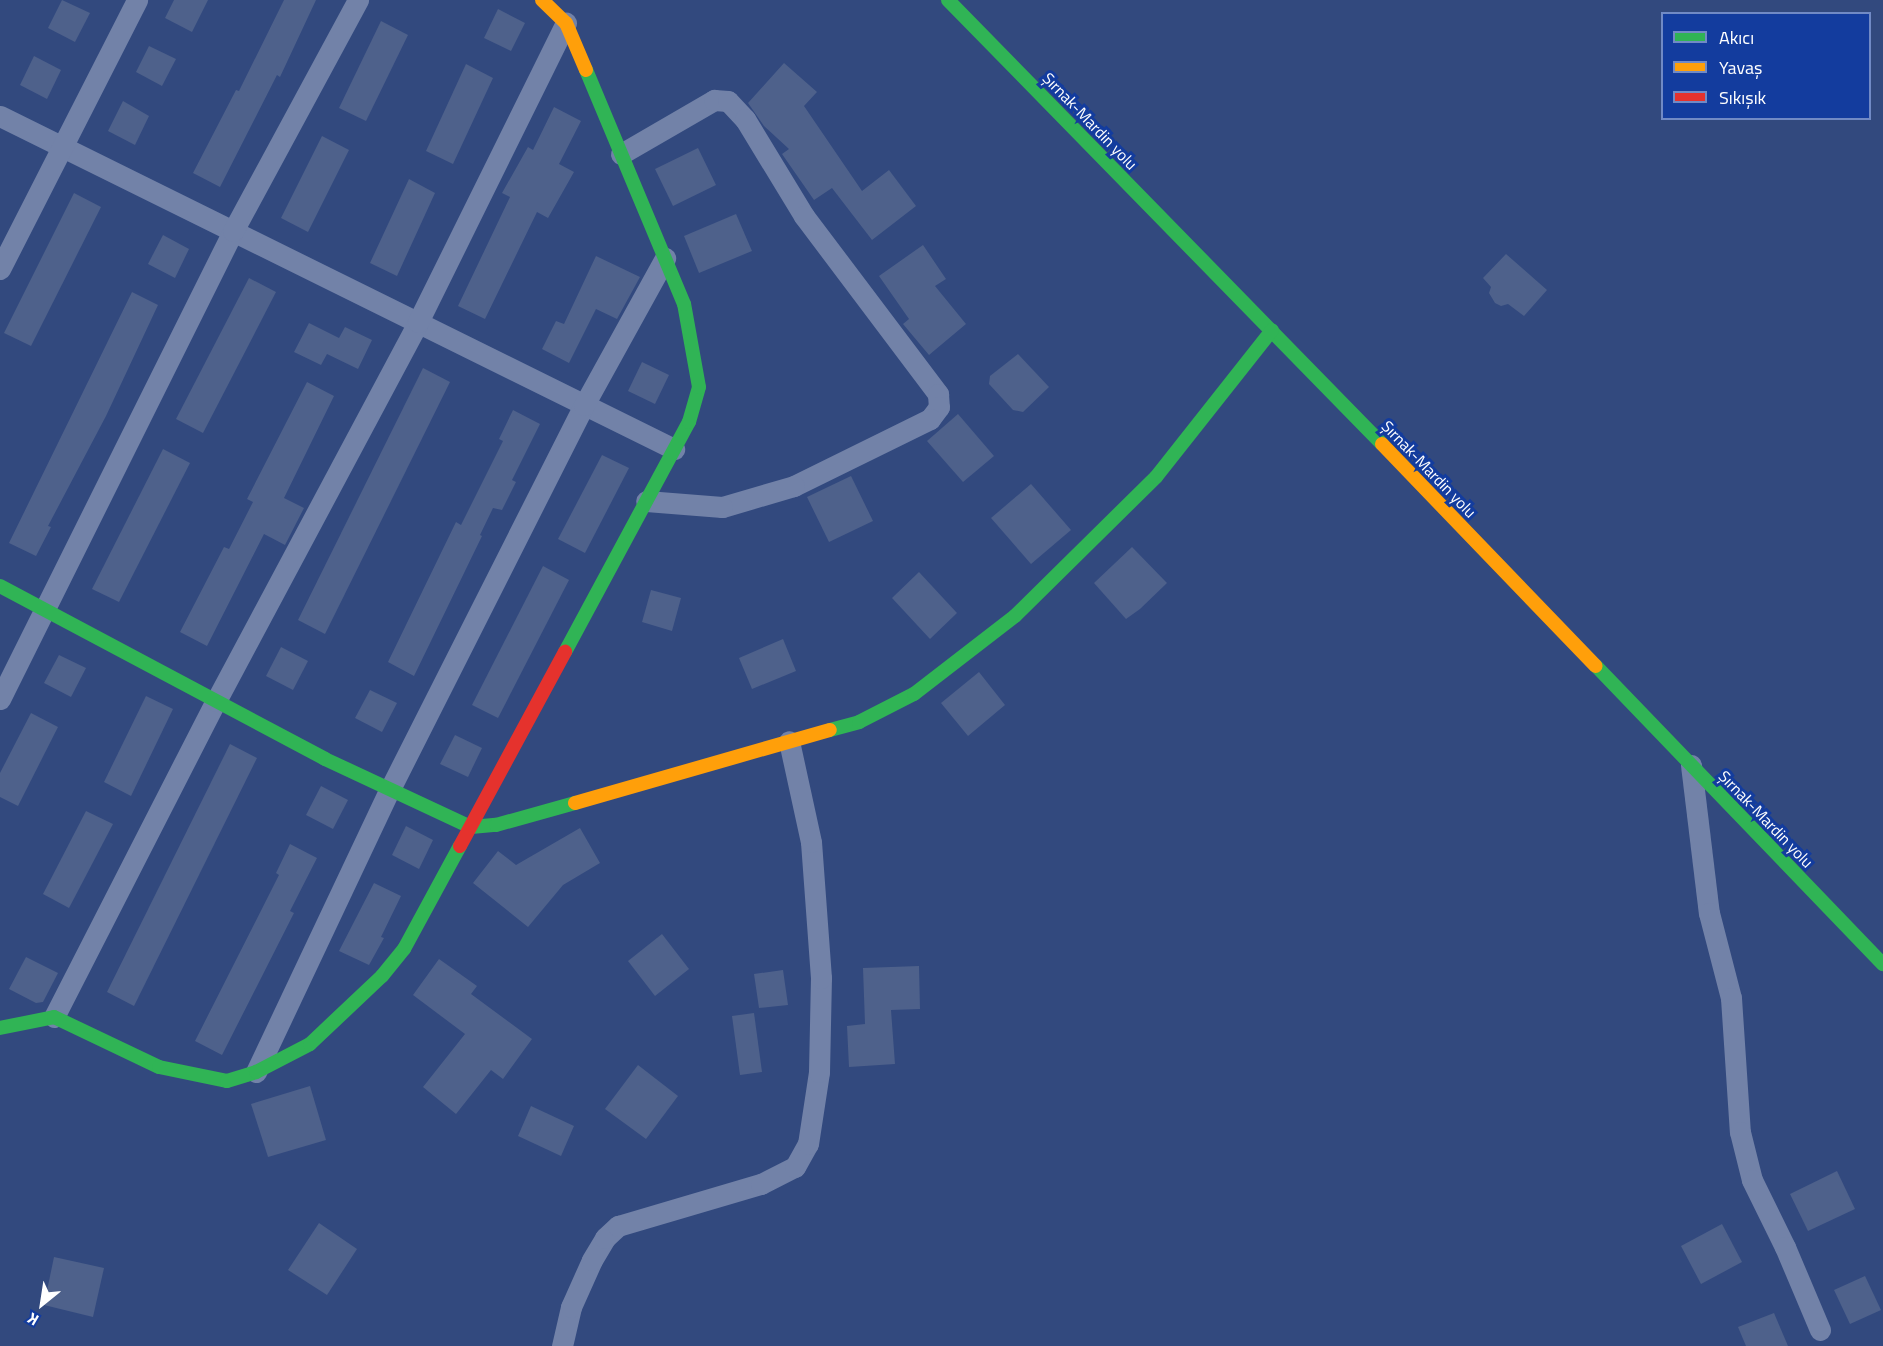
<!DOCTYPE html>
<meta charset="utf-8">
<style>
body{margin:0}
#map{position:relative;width:1883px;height:1346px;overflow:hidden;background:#32497e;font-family:"Titillium Web",sans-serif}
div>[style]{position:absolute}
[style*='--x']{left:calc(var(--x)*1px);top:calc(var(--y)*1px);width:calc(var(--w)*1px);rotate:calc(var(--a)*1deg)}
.building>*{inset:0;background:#4e618b}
.street>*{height:21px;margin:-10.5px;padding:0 10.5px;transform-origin:10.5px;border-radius:10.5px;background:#7282a8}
.fast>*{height:14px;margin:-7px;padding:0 7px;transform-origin:7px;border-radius:7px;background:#30b455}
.slow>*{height:14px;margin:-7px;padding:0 7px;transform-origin:7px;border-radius:7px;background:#ff9f0a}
.jam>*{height:14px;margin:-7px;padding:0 7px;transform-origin:7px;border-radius:7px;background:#e5322d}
span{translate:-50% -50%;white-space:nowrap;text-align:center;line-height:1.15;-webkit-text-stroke:6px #133c9e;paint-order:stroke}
.street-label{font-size:16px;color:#fff}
.legend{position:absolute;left:1661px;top:12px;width:210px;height:108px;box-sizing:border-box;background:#133c9e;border:2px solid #718ac5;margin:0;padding:8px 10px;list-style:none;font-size:18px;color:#fff}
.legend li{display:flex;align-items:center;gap:12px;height:30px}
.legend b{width:30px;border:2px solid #718ac5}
.north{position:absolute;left:12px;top:1274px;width:60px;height:60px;-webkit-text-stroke:4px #133c9e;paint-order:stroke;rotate:210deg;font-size:16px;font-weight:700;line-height:24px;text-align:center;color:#fff}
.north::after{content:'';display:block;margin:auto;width:21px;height:27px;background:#fff;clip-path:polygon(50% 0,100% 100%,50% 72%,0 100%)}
</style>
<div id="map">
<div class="building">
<i style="clip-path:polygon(62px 0,90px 13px,75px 42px,48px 28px)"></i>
<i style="clip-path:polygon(174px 0,208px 0,192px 32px,165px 18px)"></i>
<i style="clip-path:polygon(284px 0,316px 0,280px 77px,277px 75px,220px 187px,193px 173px,236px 90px,239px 91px)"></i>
<i style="clip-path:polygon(498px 9px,525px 23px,511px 51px,484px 38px)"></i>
<i style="clip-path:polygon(381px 21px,408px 35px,366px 121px,339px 108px)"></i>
<i style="clip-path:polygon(149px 46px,176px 59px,162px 86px,136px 72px)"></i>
<i style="clip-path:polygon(34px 56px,61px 70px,47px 99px,20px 85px)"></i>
<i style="clip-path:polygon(784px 63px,817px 92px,804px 106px,862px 191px,889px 170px,916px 206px,872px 240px,832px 188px,814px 200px,782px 154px,789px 149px,764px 126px,748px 103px)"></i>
<i style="clip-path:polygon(466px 64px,493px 78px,453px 164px,426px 151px)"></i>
<i style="clip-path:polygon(123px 101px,149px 116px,135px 145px,108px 131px)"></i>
<i style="clip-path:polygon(554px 107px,581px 121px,559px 164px,574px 172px,548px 218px,537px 212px,485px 319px,458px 306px,510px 197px,502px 193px,528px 147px,533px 150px)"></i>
<i style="clip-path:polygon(322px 136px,349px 150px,308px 232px,281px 218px)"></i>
<i style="clip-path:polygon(698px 148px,716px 185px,673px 206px,655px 169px)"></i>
<i style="clip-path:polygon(409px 179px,435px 193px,397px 276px,370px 263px)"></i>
<i style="clip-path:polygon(74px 193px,101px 207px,31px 346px,4px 333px)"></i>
<i style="clip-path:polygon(736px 214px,752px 251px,699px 273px,684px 236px)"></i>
<i style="clip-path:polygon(163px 235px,189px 249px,175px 278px,148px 264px)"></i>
<i style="clip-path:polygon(923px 245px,946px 279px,935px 286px,966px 324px,929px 355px,903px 324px,909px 319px,879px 276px)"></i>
<i style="clip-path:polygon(1506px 254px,1547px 290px,1524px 316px,1508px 304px,1501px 306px,1495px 303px,1489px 293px,1491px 287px,1483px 278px)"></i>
<i style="clip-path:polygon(596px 256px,640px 277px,617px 319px,596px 309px,569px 363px,542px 349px,556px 321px,564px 324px)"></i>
<i style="clip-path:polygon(249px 278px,276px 292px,203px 433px,176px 419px)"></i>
<i style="clip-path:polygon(132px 292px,158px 305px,106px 416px,48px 526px,51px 527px,36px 556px,9px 543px)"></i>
<i style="clip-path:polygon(309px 323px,339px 338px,345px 327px,372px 340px,358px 369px,327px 354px,321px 365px,294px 352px)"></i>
<i style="clip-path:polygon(1018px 354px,1049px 387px,1023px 412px,1013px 410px,989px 384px,990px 376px)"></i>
<i style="clip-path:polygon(642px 362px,669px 375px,655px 404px,628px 391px)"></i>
<i style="clip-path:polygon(423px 368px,450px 382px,325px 634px,298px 620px)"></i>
<i style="clip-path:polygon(307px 382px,334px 396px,284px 498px,304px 508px,285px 545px,264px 534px,207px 646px,180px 632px,224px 547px,229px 549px,253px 502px,247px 499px)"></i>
<i style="clip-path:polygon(513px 410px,540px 424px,512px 480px,516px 482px,502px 510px,493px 508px,480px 535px,482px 536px,414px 676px,388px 662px,456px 522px,461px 525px,503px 441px,499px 439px)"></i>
<i style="clip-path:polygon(958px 414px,994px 456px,963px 482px,927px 441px)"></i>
<i style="clip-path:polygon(163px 449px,190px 463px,119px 602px,92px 589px)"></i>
<i style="clip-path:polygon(602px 455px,629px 468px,585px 553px,558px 539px)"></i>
<i style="clip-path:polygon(851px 476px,873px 521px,829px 542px,807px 497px)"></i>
<i style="clip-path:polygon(1031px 484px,1071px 530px,1031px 564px,991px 518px)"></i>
<i style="clip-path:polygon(1132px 547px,1167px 583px,1140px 609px,1126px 619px,1094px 583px)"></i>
<i style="clip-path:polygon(543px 566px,569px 580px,498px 718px,472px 705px)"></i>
<i style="clip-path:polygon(919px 572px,957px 613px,930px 639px,892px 598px)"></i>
<i style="clip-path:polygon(651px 590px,681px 598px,672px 631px,642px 622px)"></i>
<i style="clip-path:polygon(783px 639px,796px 671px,752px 689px,739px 658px)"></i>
<i style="clip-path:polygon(281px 647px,308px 661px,293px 690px,266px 676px)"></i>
<i style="clip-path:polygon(59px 655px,86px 668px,71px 697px,44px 683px)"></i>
<i style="clip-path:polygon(979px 672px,1005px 705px,968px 736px,941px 703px)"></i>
<i style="clip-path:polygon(370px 690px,397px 703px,382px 732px,355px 718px)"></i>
<i style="clip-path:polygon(146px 696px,173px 709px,131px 796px,104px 782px)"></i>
<i style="clip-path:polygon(31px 713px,58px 727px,18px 806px,0 797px,0 773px)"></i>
<i style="clip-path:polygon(455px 735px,482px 748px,468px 777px,440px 764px)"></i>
<i style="clip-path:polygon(230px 744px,257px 758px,134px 1006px,107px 992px)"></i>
<i style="clip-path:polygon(321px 786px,348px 800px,333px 829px,306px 815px)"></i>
<i style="clip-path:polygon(86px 811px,113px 824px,69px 908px,43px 894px)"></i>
<i style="clip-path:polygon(406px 826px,433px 840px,419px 869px,392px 855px)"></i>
<i style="clip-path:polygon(580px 828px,600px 863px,563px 885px,528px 927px,473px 883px,498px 851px,516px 865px)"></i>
<i style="clip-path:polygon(290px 844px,317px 858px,290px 911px,294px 913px,222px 1055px,195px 1041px,279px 875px,276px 873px)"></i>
<i style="clip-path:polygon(374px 883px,401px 896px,381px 937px,384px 938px,369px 965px,339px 951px)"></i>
<i style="clip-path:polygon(662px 934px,689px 969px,655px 996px,628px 961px)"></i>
<i style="clip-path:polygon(26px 957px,58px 973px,43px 1002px,36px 1003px,9px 989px)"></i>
<i style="clip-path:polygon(439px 959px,477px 986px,471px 994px,532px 1039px,503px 1079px,491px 1070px,456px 1114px,423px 1087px,465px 1034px,413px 995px)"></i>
<i style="clip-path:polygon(919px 966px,920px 1009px,891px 1010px,895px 1064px,849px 1067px,847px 1026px,865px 1024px,863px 968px)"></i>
<i style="clip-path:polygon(783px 970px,788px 1005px,759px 1008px,754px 974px)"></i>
<i style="clip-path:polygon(754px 1013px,762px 1072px,740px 1075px,732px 1016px)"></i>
<i style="clip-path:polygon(638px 1065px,678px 1096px,646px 1139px,605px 1109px)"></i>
<i style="clip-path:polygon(310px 1086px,326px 1140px,268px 1157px,251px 1104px)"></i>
<i style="clip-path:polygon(531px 1106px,574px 1126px,561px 1156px,518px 1136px)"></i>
<i style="clip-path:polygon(1837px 1171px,1855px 1209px,1808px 1231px,1790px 1194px)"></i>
<i style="clip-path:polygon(319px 1223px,357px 1249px,327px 1295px,288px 1270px)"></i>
<i style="clip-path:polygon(1722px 1224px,1742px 1262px,1701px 1284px,1681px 1246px)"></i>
<i style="clip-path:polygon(54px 1257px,104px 1268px,93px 1317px,44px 1305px)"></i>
<i style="clip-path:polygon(1865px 1276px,1881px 1310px,1850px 1324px,1834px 1290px)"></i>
<i style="clip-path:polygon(1774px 1313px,1788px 1346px,1746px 1346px,1738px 1327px)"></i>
</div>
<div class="street">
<i style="--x:0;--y:116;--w:752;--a:26.29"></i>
<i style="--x:621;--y:154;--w:108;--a:-30.1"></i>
<i style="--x:714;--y:100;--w:14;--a:4"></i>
<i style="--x:728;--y:101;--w:25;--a:47"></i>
<i style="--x:745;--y:119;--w:114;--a:58.7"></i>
<i style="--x:804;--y:216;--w:223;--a:53"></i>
<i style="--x:938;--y:394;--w:13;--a:86"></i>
<i style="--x:939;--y:407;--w:15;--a:127"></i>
<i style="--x:930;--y:419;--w:152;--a:153.8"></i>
<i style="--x:794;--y:486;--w:75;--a:163.7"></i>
<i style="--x:722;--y:507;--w:76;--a:-175.5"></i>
<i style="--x:0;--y:269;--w:302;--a:-63"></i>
<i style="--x:0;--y:699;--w:523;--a:-63.53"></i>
<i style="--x:233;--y:231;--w:263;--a:-61.6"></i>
<i style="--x:1691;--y:765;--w:149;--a:83.1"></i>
<i style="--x:1709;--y:913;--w:88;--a:75.5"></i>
<i style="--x:1731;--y:998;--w:134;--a:86.2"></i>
<i style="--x:1740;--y:1132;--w:49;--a:76"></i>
<i style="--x:1752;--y:1180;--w:75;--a:63.8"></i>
<i style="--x:1785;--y:1247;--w:90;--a:67.1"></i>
<i style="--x:54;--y:1017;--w:355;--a:-62.9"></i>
<i style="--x:216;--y:701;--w:429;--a:-61.9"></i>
<i style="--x:418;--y:322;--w:334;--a:-63.7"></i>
<i style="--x:256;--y:1072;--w:313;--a:-64.7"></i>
<i style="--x:390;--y:789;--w:430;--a:-63.2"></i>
<i style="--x:584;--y:405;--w:168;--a:-61.1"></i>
<i style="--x:562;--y:1346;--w:40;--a:-77"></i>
<i style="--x:571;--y:1307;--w:51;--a:-65.9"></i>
<i style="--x:592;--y:1260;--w:26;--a:-59"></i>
<i style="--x:605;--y:1238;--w:18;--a:-43"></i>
<i style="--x:618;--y:1226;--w:149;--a:-16.4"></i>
<i style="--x:761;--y:1184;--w:38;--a:-27"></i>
<i style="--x:795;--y:1167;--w:26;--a:-61"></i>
<i style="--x:808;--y:1144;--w:73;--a:-81.3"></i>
<i style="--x:819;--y:1072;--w:94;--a:-88.8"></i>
<i style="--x:821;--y:978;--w:136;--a:-94.2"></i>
<i style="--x:811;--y:842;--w:103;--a:-102.3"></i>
</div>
<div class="fast">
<i style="--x:948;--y:0;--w:621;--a:45.65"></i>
<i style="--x:0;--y:586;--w:368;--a:28"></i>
<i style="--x:325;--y:759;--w:161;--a:25"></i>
<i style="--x:471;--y:827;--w:25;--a:-5"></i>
<i style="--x:496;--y:825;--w:82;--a:-15.6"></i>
<i style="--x:565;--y:652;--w:261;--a:-61.7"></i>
<i style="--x:689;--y:422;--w:36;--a:-74"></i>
<i style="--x:699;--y:387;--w:84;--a:-100.2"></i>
<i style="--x:684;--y:304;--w:254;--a:-112.7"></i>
<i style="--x:1596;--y:666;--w:414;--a:46.1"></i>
<i style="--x:830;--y:730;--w:30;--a:-15"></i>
<i style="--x:859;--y:722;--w:62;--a:-27"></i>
<i style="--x:914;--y:694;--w:128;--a:-37.7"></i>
<i style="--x:1015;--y:616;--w:198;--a:-44.6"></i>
<i style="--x:1156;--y:477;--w:187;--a:-51.7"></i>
<i style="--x:0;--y:1028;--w:55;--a:-11.5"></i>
<i style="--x:54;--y:1017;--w:116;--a:25.5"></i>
<i style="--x:159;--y:1067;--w:69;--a:11.6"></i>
<i style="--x:227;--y:1081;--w:30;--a:-17"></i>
<i style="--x:256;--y:1072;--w:61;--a:-27.4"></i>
<i style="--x:310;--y:1044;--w:99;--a:-43.4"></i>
<i style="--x:382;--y:976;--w:35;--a:-51"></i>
<i style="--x:404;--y:949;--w:117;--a:-61.5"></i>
</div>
<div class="slow">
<i style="--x:542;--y:0;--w:33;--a:44"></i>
<i style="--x:566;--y:23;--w:51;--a:66.9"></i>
<i style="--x:1382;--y:444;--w:308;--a:46.1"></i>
<i style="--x:575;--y:803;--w:265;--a:-16"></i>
</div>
<div class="jam">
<i style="--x:460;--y:846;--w:221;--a:-61.6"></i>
</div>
<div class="street-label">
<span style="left:1090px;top:121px;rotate:46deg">Şırnak-Mardin yolu</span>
<span style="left:1429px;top:469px;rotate:46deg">Şırnak-Mardin yolu</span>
<span style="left:1766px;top:819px;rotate:46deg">Şırnak-Mardin yolu</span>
</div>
<ul class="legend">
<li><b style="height:8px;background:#30b455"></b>Akıcı</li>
<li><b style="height:8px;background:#ff9f0a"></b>Yavaş</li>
<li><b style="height:8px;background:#e5322d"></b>Sıkışık</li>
</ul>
<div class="north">K</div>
</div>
